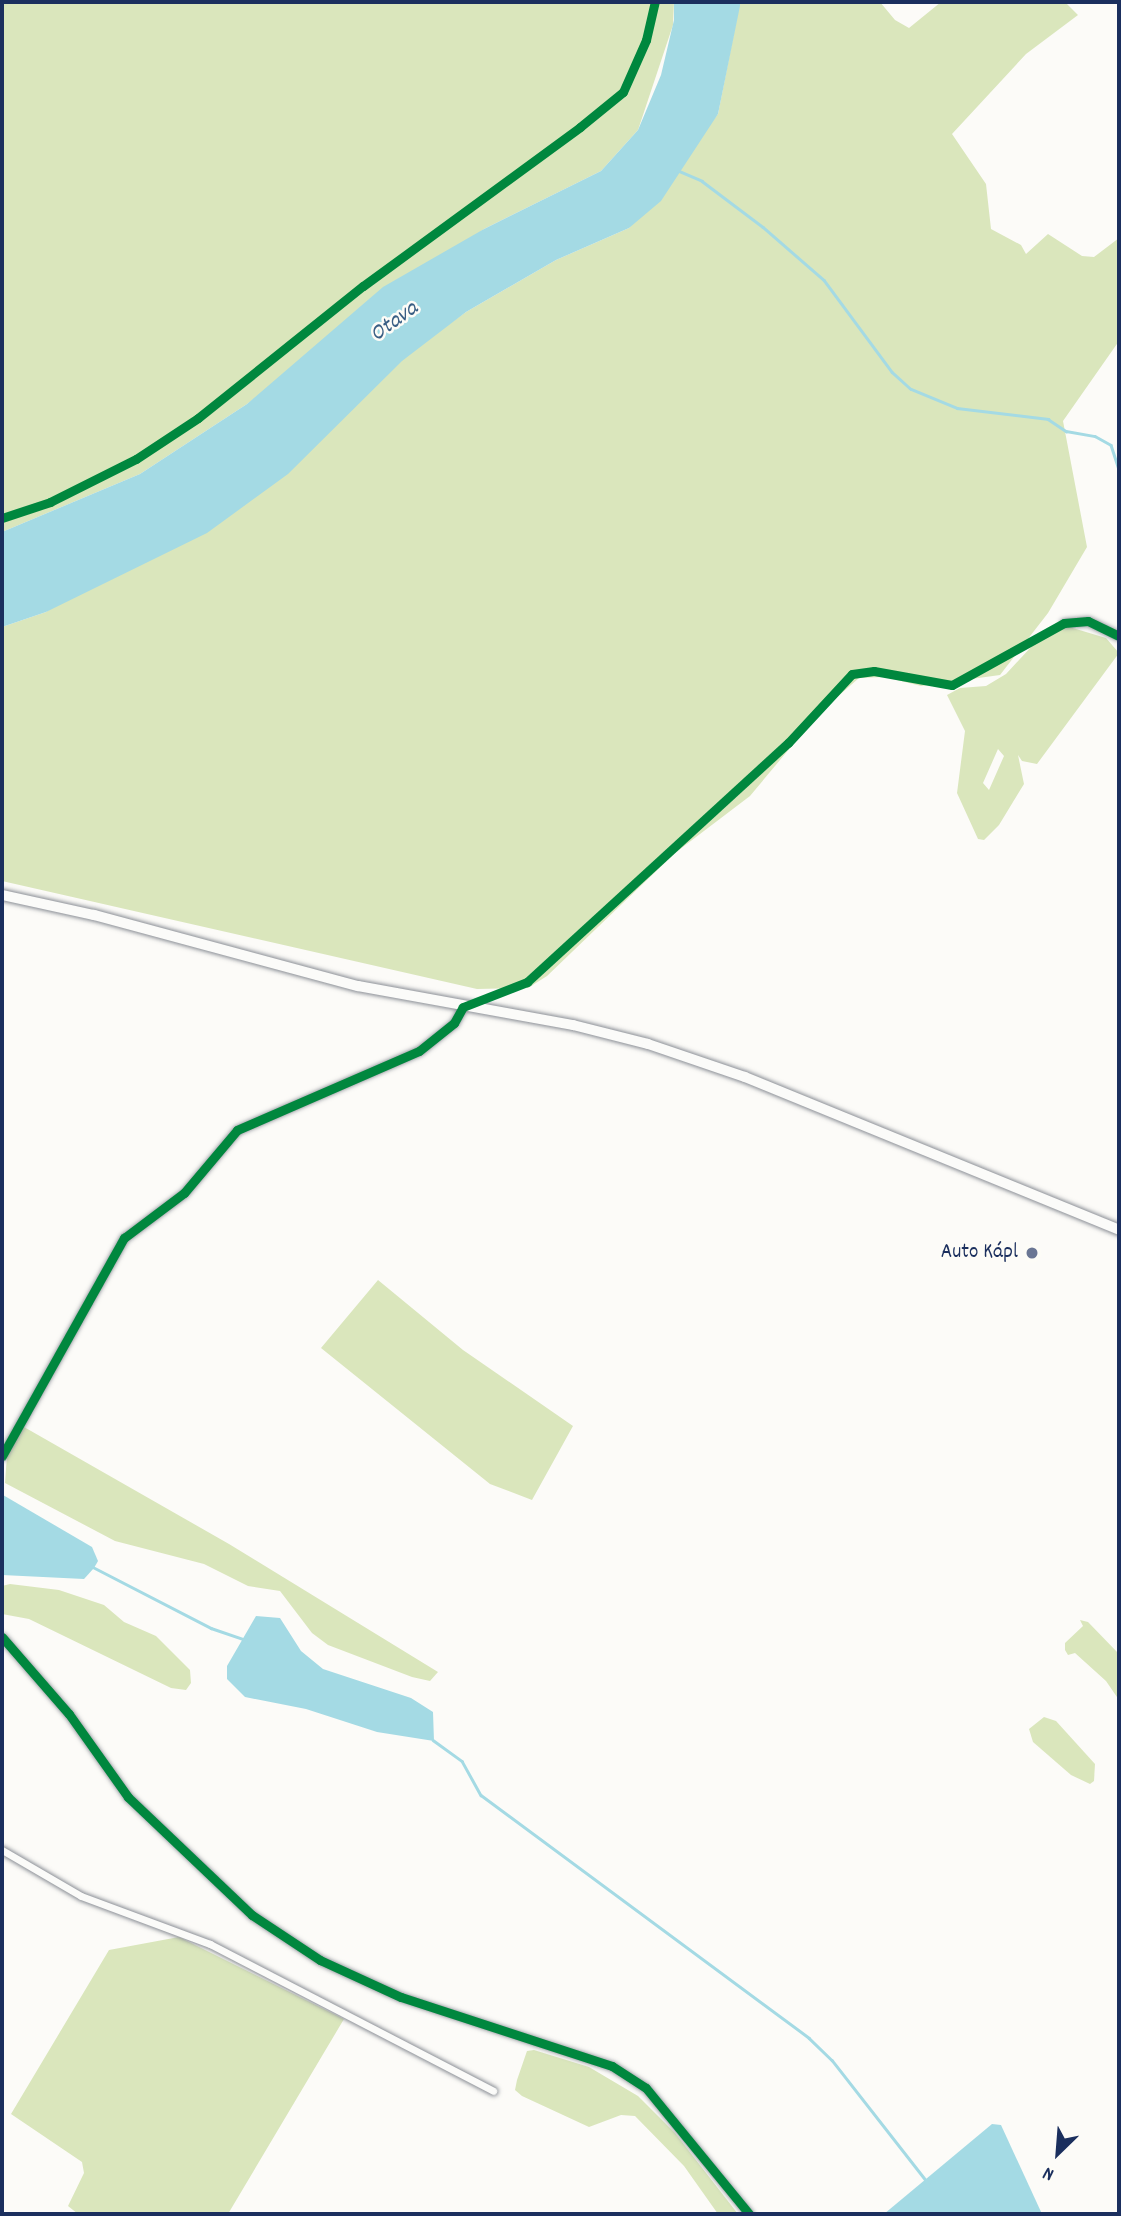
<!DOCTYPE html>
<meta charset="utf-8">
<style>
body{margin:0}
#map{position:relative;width:1121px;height:2216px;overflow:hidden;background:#fcfbf8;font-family:Dekko,sans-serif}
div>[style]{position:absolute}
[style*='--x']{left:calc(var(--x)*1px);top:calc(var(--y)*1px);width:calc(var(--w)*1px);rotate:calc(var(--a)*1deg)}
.green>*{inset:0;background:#dae6bc}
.water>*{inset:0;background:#a4dae4}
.stream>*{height:2.5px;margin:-1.25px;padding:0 1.25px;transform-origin:1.25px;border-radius:1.25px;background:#a4dae4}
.roads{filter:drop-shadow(0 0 2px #8c9097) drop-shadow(0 0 2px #8c9097)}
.minor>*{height:7px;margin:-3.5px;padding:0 3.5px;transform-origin:3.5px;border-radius:3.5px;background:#fbfbf9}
.secondary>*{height:10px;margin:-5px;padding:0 5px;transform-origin:5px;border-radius:5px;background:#fbfbf9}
.cycleway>*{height:9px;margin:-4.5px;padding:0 4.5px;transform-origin:4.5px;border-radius:4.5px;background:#00873e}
.dots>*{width:19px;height:19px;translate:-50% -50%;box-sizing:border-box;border:4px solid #fdfcf7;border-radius:50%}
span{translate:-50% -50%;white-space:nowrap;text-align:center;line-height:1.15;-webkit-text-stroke:5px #fdfcf7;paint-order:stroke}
.poi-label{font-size:21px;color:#1b2f5e}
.right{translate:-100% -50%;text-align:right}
.water-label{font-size:23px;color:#395e84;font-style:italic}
.frame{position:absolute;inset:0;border:4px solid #1b2f5e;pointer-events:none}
.north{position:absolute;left:1023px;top:2118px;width:70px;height:70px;-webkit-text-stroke:5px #fdfcf7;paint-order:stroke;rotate:205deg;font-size:19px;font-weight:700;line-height:28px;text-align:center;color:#1b2f5e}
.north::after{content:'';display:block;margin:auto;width:24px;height:32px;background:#1b2f5e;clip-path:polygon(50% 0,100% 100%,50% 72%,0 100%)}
</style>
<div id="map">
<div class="green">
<i style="clip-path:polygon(2px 2px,674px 2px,673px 25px,638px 130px,601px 171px,484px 229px,247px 404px,140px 474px,2px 532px)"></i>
<i style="clip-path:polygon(740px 2px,880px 2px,895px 20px,909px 28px,941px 2px,1065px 2px,1078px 15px,1026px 54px,952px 134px,986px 184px,991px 229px,1021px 245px,1026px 254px,1048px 234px,1082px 256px,1094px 257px,1119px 238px,1119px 341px,1063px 421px,1087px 547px,1048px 613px,1000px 675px,921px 686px,885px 677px,859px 678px,820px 712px,750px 796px,675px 853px,547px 976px,528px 988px,477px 989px,2px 881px,2px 627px,46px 612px,466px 312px,556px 260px,629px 228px,718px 114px)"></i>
<i style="clip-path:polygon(evenodd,1066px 626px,1106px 638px,1119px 653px,1037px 764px,1022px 761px,1018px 755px,1024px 784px,999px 825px,984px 840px,978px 839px,957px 793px,965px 731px,947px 695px,960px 688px,986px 686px,1006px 674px,1032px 646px,1066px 626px,998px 749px,1004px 756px,989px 790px,983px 783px,998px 749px)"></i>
<i style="clip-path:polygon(378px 1280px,463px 1350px,573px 1426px,532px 1500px,490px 1484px,321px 1348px)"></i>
<i style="clip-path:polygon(24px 1427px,229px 1544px,438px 1672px,430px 1681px,412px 1677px,328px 1645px,312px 1633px,280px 1591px,248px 1586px,204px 1564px,115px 1541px,5px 1483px,7px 1455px)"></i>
<i style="clip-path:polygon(10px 1584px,59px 1590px,104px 1605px,124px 1622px,156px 1636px,190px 1670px,191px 1683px,186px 1690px,171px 1688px,29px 1619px,2px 1614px,2px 1586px)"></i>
<i style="clip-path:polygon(1080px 1620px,1088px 1622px,1119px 1654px,1119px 1700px,1106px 1681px,1075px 1653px,1068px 1655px,1065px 1650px,1065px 1643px,1083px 1626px)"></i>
<i style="clip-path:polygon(1044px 1717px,1056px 1721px,1095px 1764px,1094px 1781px,1090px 1784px,1071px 1775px,1033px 1742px,1029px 1729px)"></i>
<i style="clip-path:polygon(179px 1937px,344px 2019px,228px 2214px,78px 2214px,68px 2206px,84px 2173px,82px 2162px,11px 2114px,109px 1950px)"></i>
<i style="clip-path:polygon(534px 2050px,589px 2067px,638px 2096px,675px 2133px,738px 2214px,718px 2214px,684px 2166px,635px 2116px,621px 2115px,589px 2127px,522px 2096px,515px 2090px,517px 2080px,527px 2051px)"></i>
</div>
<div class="water">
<i style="clip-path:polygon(674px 2px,740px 2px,740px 6px,718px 114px,661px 201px,629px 228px,556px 260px,466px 312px,402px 361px,288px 474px,207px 533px,46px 612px,2px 627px,2px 532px,140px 474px,247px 404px,383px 287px,484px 229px,601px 171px,638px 130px,661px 75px,674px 20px)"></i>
<i style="clip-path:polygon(3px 1495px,92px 1547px,98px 1561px,94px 1568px,84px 1579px,2px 1575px)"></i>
<i style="clip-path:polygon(256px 1616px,280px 1618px,301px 1651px,323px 1669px,411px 1698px,433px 1712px,434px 1741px,377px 1732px,306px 1709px,245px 1697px,227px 1679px,227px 1666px)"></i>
<i style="clip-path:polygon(992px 2124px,1001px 2125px,1042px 2214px,884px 2214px)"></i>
</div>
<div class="stream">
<i style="--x:679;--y:171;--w:25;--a:23"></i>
<i style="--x:702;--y:181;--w:76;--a:37"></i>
<i style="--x:763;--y:227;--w:81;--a:41"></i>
<i style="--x:824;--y:280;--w:114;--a:53.5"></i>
<i style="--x:892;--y:372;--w:25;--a:42"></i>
<i style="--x:911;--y:389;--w:50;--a:22.4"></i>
<i style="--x:957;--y:408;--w:92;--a:6.9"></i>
<i style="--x:1048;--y:419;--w:22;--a:34"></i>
<i style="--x:1066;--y:431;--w:29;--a:10"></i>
<i style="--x:1095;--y:436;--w:18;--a:29"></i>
<i style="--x:1111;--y:445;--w:26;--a:72"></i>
<i style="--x:91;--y:1566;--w:135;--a:27.3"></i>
<i style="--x:211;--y:1628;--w:37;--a:19"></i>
<i style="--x:433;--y:1740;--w:36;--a:36"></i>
<i style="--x:462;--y:1761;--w:39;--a:61"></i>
<i style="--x:481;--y:1795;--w:408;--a:36.5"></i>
<i style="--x:809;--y:2038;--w:32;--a:44"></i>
<i style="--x:832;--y:2060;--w:157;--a:52"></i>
</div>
<div class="roads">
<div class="minor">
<i style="--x:1064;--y:623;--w:24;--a:-5"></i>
<i style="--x:1088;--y:621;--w:34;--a:26"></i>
<i style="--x:2;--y:1456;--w:250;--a:-60.8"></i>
<i style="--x:124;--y:1238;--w:75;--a:-36.9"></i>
<i style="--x:184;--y:1193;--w:82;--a:-49.9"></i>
<i style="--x:237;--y:1130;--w:198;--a:-23.5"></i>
<i style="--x:419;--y:1051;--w:45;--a:-38.7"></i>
<i style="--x:454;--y:1023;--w:18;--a:-61"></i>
<i style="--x:2;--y:1637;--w:102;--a:49"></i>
<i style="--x:69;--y:1714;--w:102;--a:54.6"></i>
<i style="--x:128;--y:1797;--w:171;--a:43.6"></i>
<i style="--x:252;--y:1915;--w:82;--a:33.5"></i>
<i style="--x:320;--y:1960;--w:89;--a:24.6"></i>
<i style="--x:401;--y:1997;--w:222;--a:18.1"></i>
<i style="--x:612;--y:2066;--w:40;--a:32.9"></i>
<i style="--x:646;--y:2088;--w:163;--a:50.7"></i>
<i style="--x:2;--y:1850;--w:91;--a:30.2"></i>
<i style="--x:81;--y:1896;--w:138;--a:20.4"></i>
<i style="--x:210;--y:1944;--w:319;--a:27.4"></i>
</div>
<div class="secondary">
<i style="--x:2;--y:895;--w:94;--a:12.3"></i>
<i style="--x:94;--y:915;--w:273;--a:15.1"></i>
<i style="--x:358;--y:986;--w:219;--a:10.3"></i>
<i style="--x:573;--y:1025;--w:77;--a:14.2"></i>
<i style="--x:648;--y:1044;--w:102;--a:18.8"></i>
<i style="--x:745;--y:1077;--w:404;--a:22.2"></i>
</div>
</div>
<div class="cycleway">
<i style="--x:2;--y:518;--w:51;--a:-18.4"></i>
<i style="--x:50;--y:502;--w:96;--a:-26.6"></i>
<i style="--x:136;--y:459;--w:74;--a:-33.5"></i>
<i style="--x:198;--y:418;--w:211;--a:-38.7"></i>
<i style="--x:363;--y:286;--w:269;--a:-36.2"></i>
<i style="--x:580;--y:127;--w:55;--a:-39.1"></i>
<i style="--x:623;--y:92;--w:57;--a:-66.1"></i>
<i style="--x:646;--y:40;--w:39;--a:-77"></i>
<i style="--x:2;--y:1456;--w:250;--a:-60.8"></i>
<i style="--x:124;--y:1238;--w:75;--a:-36.9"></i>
<i style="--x:184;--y:1193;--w:82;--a:-49.9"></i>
<i style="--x:237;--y:1130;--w:198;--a:-23.5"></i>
<i style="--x:419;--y:1051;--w:45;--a:-38.7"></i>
<i style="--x:454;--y:1023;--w:18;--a:-61"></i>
<i style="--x:463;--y:1007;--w:69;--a:-21.3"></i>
<i style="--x:527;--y:982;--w:354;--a:-42.5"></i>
<i style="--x:788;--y:743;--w:94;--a:-47.2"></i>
<i style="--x:852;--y:674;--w:22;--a:-8"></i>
<i style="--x:874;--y:671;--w:79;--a:10.2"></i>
<i style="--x:952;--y:685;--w:128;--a:-29"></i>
<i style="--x:1064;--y:623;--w:24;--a:-5"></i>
<i style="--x:1088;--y:621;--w:34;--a:26"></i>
<i style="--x:2;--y:1637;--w:102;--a:49"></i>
<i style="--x:69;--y:1714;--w:102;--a:54.6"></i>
<i style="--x:128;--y:1797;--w:171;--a:43.6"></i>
<i style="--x:252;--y:1915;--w:82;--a:33.5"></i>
<i style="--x:320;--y:1960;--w:89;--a:24.6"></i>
<i style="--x:401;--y:1997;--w:222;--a:18.1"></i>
<i style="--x:612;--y:2066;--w:40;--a:32.9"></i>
<i style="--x:646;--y:2088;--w:163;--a:50.7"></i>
</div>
<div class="dots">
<i style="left:1032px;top:1253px;background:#6a7694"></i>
</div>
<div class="poi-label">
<span class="right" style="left:1018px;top:1253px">Auto Kápl</span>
</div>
<div class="water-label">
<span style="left:395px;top:323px;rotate:-36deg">Otava</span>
</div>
<div class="frame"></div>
<div class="north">N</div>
</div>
